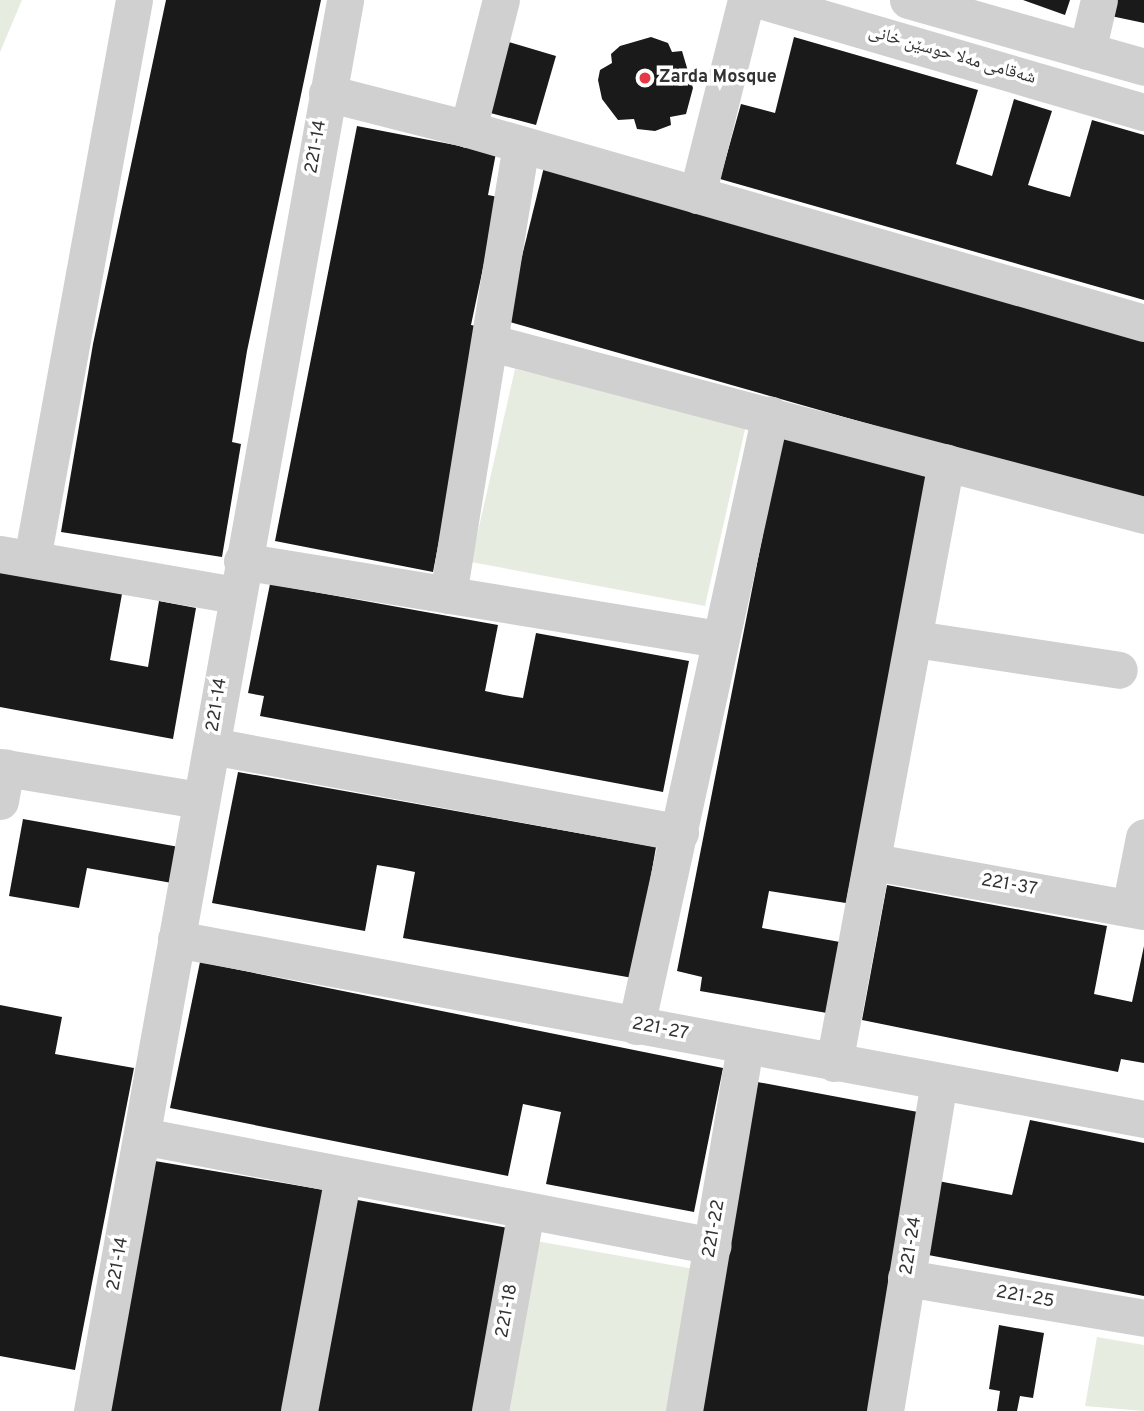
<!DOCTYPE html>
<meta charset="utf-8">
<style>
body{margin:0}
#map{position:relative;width:1144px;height:1411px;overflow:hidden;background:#fff;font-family:Overpass,"Noto Naskh Arabic",sans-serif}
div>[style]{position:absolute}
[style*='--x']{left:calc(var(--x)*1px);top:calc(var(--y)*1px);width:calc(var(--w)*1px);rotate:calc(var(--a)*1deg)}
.green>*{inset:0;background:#e6ecdf}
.building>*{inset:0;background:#1a1a1a}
.minor>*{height:37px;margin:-18.5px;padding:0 18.5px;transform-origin:18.5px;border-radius:18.5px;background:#d0d0d0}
.dots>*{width:19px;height:19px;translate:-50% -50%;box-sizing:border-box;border:4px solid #fff;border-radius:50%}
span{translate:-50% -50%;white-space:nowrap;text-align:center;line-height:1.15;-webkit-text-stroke:7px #fff;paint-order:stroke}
.street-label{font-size:18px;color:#333}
.poi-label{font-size:18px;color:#333;font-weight:700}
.left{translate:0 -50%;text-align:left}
</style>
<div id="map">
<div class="green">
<i style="clip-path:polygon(0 0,22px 0,0 52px)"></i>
<i style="clip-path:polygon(515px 369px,746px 425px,705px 606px,471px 562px)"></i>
<i style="clip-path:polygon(536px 1241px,694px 1269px,668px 1411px,505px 1411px)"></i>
<i style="clip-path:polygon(1097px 1337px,1144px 1345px,1144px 1411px,1085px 1406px)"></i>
</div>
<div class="building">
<i style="clip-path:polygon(166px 0,321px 0,247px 351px,232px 442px,241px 444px,222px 557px,61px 532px,93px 344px)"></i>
<i style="clip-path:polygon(1023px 0,1070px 0,1065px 15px)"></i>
<i style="clip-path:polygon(1115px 0,1144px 0,1144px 23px,1111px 16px)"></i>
<i style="clip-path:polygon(651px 37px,668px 43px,672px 52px,682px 51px,693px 88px,686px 114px,670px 117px,671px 125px,655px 131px,637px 129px,634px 119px,618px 120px,602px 99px,598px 80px,600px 70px,612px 63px,611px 54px,620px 46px)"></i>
<i style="clip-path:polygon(794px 37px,978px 90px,956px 164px,992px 176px,1014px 99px,1052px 111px,1028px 185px,1048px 191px,1070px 197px,1092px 120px,1144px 135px,1144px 300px,720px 179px,741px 104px,775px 113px)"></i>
<i style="clip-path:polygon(502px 40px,556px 56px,536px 125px,483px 111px)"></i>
<i style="clip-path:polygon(357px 126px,496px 153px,488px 195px,498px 197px,471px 325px,481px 327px,433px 572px,275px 541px)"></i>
<i style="clip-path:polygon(544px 167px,1144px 338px,1144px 502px,506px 321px)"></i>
<i style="clip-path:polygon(783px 432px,930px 467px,846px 903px,769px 891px,762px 928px,840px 942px,827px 1013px,700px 991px,702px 977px,677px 971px)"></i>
<i style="clip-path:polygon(0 572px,122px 594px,110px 660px,148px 667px,159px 601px,196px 608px,173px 739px,0 707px)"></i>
<i style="clip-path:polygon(270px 584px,498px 625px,485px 691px,504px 695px,523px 698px,536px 633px,689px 661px,663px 792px,260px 716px,264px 696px,248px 693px)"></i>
<i style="clip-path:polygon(238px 772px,656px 847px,633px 978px,403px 938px,415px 872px,395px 868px,377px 865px,365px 931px,212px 903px)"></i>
<i style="clip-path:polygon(23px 819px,179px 847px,172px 883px,87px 868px,79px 908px,9px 896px)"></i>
<i style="clip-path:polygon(887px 885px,1107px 926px,1094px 994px,1132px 1002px,1144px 946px,1144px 1063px,1121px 1059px,1118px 1072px,862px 1020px)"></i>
<i style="clip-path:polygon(200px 962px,723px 1068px,694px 1212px,546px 1184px,561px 1112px,523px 1104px,508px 1176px,170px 1108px)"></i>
<i style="clip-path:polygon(0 1005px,62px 1017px,55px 1054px,134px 1068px,75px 1370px,0 1356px)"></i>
<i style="clip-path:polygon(752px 1081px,918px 1112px,868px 1411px,694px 1411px)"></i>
<i style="clip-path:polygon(1030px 1120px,1144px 1143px,1144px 1296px,923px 1254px,938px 1181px,1012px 1195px)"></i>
<i style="clip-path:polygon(155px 1161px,324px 1190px,284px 1411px,109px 1411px)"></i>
<i style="clip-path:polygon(352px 1199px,508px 1228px,476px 1411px,312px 1411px)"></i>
<i style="clip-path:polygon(999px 1325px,1044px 1333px,1033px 1398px,1020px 1396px,1017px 1411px,997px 1411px,1000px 1391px,989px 1389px)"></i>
</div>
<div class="minor">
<i style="--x:760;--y:0;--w:400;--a:16.3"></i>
<i style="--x:908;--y:0;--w:245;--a:15.8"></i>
<i style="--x:1087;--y:51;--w:52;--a:-76.8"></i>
<i style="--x:327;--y:93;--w:146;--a:14.3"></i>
<i style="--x:468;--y:129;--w:703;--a:16.01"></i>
<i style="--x:468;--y:129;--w:133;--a:-75.7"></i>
<i style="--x:697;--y:195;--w:201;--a:-75.9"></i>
<i style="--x:492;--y:343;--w:674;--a:14.78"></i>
<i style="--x:0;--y:554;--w:240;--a:9.9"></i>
<i style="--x:32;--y:559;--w:568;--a:-79.66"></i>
<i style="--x:242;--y:561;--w:483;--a:9.3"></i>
<i style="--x:448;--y:595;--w:456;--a:-80.8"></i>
<i style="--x:915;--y:639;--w:206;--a:8.6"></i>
<i style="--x:212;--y:746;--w:476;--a:10.5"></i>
<i style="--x:0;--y:767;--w:203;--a:9.4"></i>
<i style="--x:0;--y:801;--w:34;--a:-80"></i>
<i style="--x:874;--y:862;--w:274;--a:10.3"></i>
<i style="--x:1130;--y:908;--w:72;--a:-78.8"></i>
<i style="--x:176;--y:939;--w:985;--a:10.53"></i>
<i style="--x:636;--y:1026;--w:626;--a:-77.63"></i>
<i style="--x:834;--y:1063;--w:611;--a:-79.44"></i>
<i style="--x:142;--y:1136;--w:581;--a:10.9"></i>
<i style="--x:906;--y:1278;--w:241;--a:9.5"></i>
<i style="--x:92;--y:1411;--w:1434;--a:-79.83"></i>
<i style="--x:299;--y:1411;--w:240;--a:-79.4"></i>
<i style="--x:490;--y:1411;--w:203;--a:-79.8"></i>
<i style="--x:684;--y:1411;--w:368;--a:-80.5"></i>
<i style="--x:885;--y:1411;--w:334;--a:-80.7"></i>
</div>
<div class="dots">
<i style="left:645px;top:78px;background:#e63946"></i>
</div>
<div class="street-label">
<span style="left:952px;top:56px;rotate:16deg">شەقامی مەلا حوسێن خانی</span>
<span style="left:317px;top:147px;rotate:-80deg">221-14</span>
<span style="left:218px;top:705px;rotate:-81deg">221-14</span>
<span style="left:1009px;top:886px;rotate:10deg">221-37</span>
<span style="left:660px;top:1030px;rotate:11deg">221-27</span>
<span style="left:715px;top:1229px;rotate:-80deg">221-22</span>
<span style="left:912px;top:1246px;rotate:-81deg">221-24</span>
<span style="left:119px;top:1264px;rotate:-80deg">221-14</span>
<span style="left:1025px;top:1298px;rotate:10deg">221-25</span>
<span style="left:508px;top:1311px;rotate:-80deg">221-18</span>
</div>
<div class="poi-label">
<span class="left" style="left:659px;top:78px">Zarda Mosque</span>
</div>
</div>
